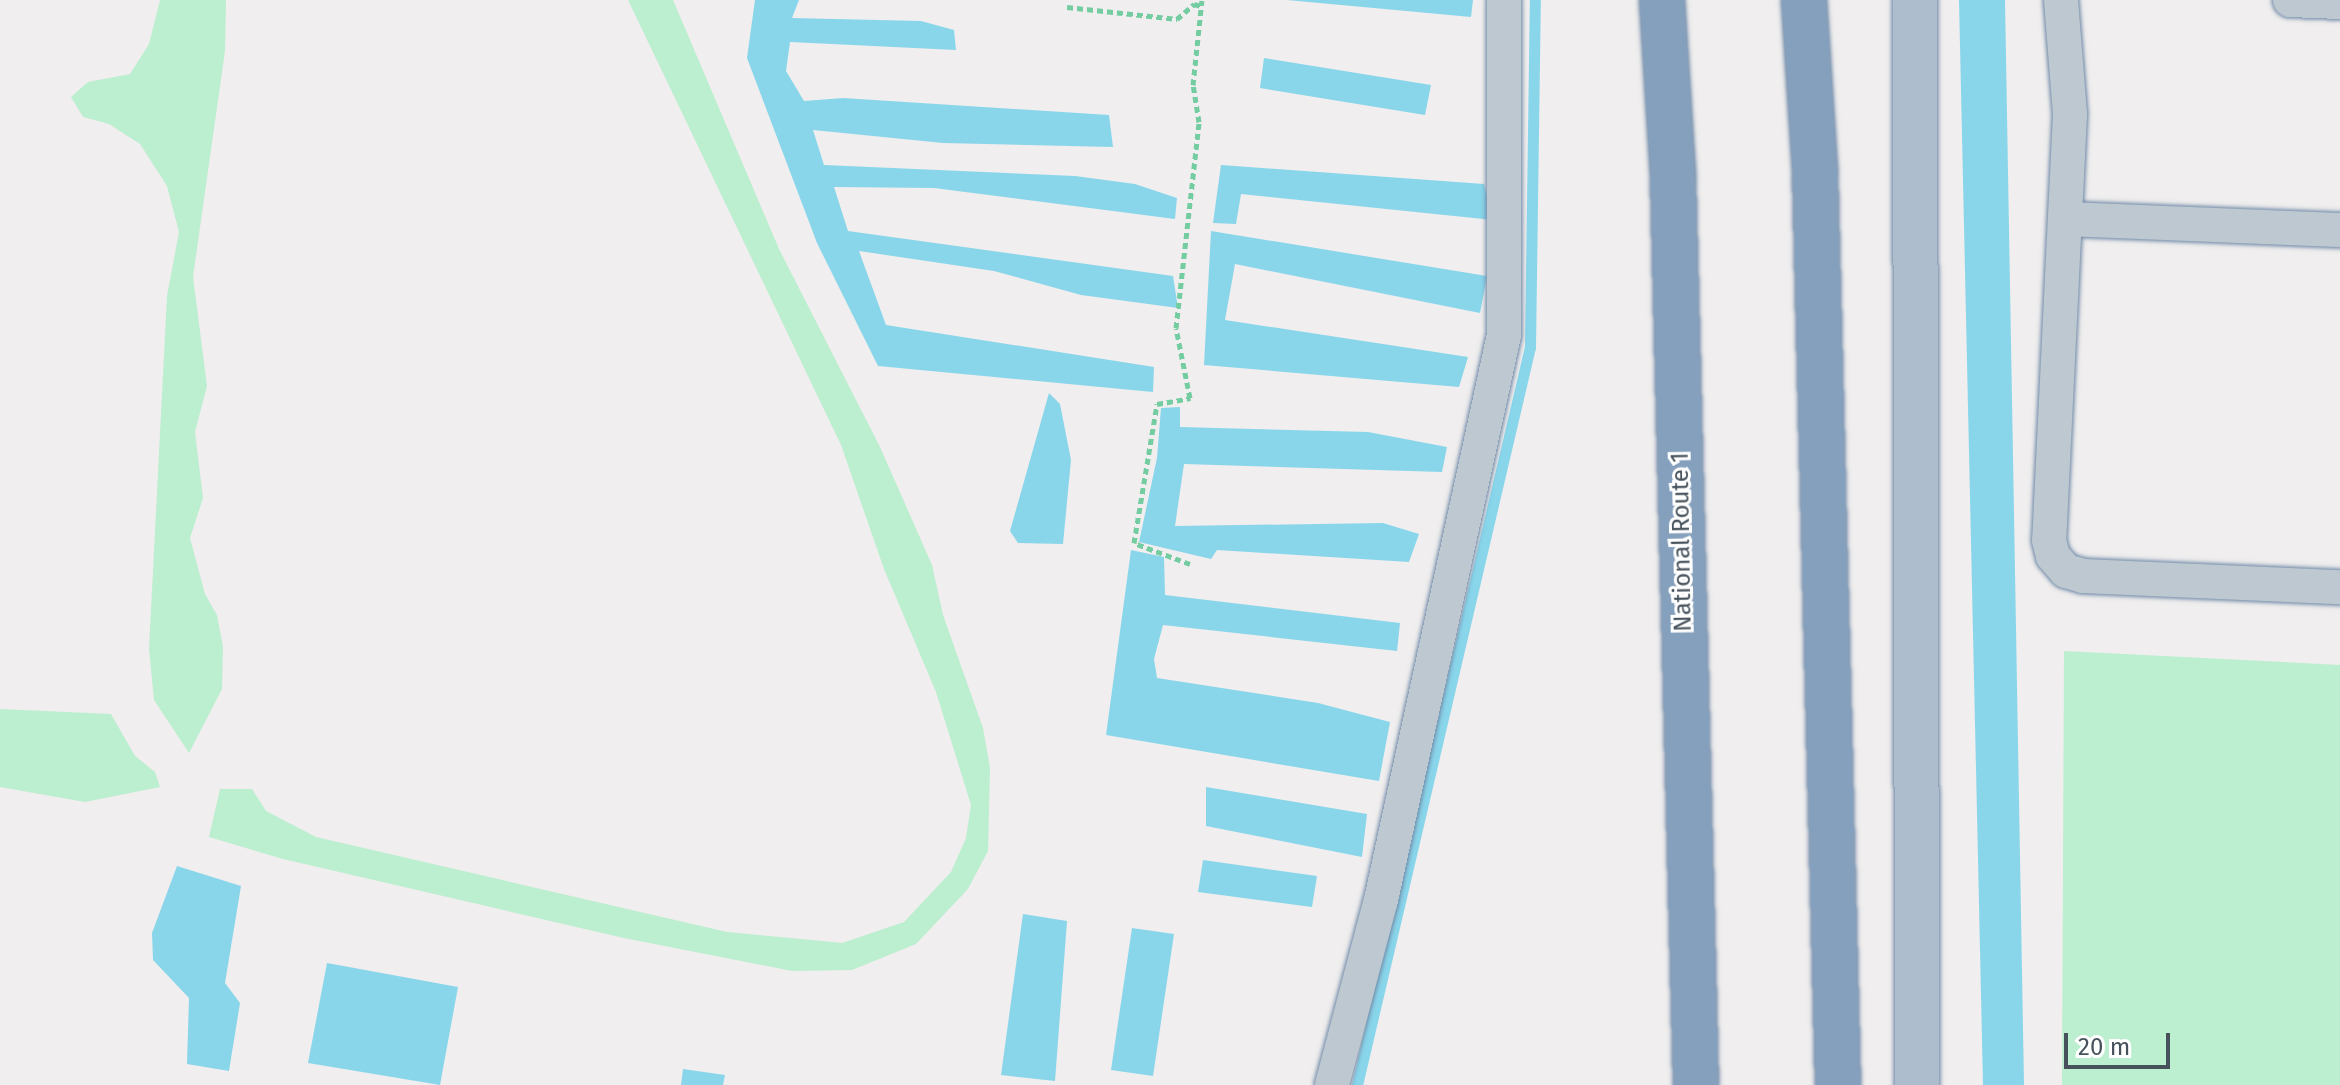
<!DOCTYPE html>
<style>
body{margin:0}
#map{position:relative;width:2340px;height:1085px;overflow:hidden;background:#f0eeee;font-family:"Fira Sans",sans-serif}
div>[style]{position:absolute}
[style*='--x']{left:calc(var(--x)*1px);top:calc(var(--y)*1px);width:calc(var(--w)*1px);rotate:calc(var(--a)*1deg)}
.green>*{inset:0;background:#bceed0}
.water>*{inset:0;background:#89d6eb}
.stream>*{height:11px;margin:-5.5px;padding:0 5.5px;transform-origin:5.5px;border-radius:5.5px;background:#89d6eb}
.path>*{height:5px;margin-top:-2.5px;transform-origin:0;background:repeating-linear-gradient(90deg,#74cca1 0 6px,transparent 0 10px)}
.roads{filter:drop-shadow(0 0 2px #718ba8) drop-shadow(0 0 2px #718ba8)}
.minor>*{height:34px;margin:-17px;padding:0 17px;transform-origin:17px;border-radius:17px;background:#bec8d0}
.major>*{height:44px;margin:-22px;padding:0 22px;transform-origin:22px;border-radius:22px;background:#adbdcd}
.highway>*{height:44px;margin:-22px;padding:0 22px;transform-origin:22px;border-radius:22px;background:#85a0bd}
span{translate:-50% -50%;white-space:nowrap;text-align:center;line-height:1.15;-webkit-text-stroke:6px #fff;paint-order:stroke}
.street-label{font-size:24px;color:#46515b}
.scale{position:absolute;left:2064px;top:1033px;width:106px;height:36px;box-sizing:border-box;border:4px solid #46515b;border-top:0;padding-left:10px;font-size:24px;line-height:28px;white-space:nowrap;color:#46515b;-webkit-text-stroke:6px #fff;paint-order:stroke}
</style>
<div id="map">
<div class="green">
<i style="clip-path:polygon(160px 0,226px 0,225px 51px,193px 277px,207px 386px,195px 432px,203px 498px,190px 538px,205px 594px,217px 615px,223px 647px,222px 689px,189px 753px,154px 700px,149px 649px,167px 296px,179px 232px,167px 186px,140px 144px,109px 124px,83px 117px,71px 97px,88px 82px,130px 74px,149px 44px)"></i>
<i style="clip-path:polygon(628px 0,673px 0,779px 249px,880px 447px,932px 565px,943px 615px,983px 728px,990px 768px,988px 851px,968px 889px,916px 944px,852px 970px,792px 971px,624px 938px,283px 859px,209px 837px,220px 789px,252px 789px,266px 811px,316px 837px,727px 932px,842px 943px,904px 922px,951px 872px,966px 838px,971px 805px,936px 692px,884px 569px,841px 445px)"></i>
<i style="clip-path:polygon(2064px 651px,2340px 665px,2340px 1085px,2062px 1085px)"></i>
<i style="clip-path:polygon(0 709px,111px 714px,135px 756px,155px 772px,160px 787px,85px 802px,0 787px)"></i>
</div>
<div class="water">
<i style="clip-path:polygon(755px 0,799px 0,792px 18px,921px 21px,954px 30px,956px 50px,790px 42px,786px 71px,804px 101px,843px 98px,1109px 115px,1113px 147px,943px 143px,813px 130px,824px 165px,1075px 176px,1135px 184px,1177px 198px,1175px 219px,934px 188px,834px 187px,848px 231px,1173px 276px,1178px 308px,1081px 295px,994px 271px,859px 251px,886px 325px,1154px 367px,1153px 392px,878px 366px,817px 243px,747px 58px)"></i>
<i style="clip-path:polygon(1287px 0,1473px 0,1471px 17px)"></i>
<i style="clip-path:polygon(1959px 0,2005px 0,2024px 1085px,1983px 1085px)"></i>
<i style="clip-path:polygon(1264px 58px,1431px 85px,1425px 115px,1260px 88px)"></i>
<i style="clip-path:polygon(1221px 165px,1484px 184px,1493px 220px,1241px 194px,1236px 224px,1213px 223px)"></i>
<i style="clip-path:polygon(1211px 231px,1487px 276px,1480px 313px,1235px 264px,1225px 320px,1468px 357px,1459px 387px,1204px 365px)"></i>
<i style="clip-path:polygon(1049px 393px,1060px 404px,1071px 460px,1063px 544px,1018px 543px,1010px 531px)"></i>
<i style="clip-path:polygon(1180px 407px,1180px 427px,1368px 432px,1447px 447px,1442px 472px,1184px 464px,1175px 526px,1383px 523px,1419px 534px,1409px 562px,1217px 550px,1211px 559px,1139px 542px,1157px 458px,1161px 408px)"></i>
<i style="clip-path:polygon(1131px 550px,1164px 557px,1165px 595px,1400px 623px,1397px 651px,1163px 625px,1154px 659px,1157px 678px,1318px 703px,1390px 722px,1379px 781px,1106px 735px)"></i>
<i style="clip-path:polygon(1206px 787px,1367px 814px,1362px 857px,1206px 826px)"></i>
<i style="clip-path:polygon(1203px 860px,1317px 876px,1312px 907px,1198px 892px)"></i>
<i style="clip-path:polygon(177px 866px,241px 886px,225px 983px,240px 1003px,229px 1071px,187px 1064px,189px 998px,153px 960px,152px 933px)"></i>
<i style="clip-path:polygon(1023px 914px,1067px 921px,1055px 1081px,1001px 1075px)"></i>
<i style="clip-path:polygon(1132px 928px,1174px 934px,1153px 1076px,1111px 1070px)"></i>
<i style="clip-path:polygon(327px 963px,458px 987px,440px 1085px,308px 1063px)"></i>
<i style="clip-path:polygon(683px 1069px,725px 1075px,723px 1085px,681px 1085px)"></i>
</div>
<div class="stream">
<i style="--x:1357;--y:1085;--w:758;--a:-76.81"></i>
<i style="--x:1530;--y:347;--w:347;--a:-89.2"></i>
</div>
<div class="path">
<i style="--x:1067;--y:7;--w:111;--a:6.2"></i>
<i style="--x:1177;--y:19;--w:23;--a:-41"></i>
<i style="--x:1194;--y:4;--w:7;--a:16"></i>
<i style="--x:1190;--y:564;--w:60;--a:-159.4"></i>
<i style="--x:1134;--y:543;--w:141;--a:-80.6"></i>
<i style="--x:1157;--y:404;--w:34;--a:-10"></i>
<i style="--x:1190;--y:398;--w:71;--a:-101.3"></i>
<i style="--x:1176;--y:328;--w:207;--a:-83.6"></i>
<i style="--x:1199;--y:122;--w:37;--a:-99"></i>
<i style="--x:1193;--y:85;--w:85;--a:-84"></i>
</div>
<div class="roads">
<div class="minor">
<i style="--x:2061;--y:0;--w:114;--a:85.5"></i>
<i style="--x:2070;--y:114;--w:427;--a:92.8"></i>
<i style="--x:2049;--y:540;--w:16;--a:76"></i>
<i style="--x:2053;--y:556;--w:20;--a:49"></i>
<i style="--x:2066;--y:571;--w:18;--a:16"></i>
<i style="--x:2083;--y:576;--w:257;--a:2.5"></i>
<i style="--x:2290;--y:0;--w:50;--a:2.3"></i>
<i style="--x:2065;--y:219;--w:275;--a:2.3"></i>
<i style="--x:1332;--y:1085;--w:191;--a:-75.2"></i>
<i style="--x:1381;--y:900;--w:578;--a:-77.72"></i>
<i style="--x:1504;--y:335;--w:335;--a:-90"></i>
</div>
<div class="major">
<i style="--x:1915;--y:0;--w:1085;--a:89.89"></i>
</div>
<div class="highway">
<i style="--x:1662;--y:0;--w:177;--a:86.4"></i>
<i style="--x:1673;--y:177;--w:908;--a:88.55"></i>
<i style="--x:1804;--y:0;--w:171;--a:86.3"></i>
<i style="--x:1815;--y:171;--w:914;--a:88.56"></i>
</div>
</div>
<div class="street-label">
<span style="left:1682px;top:542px;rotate:-91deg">National Route 1</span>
</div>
<div class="scale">20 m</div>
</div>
